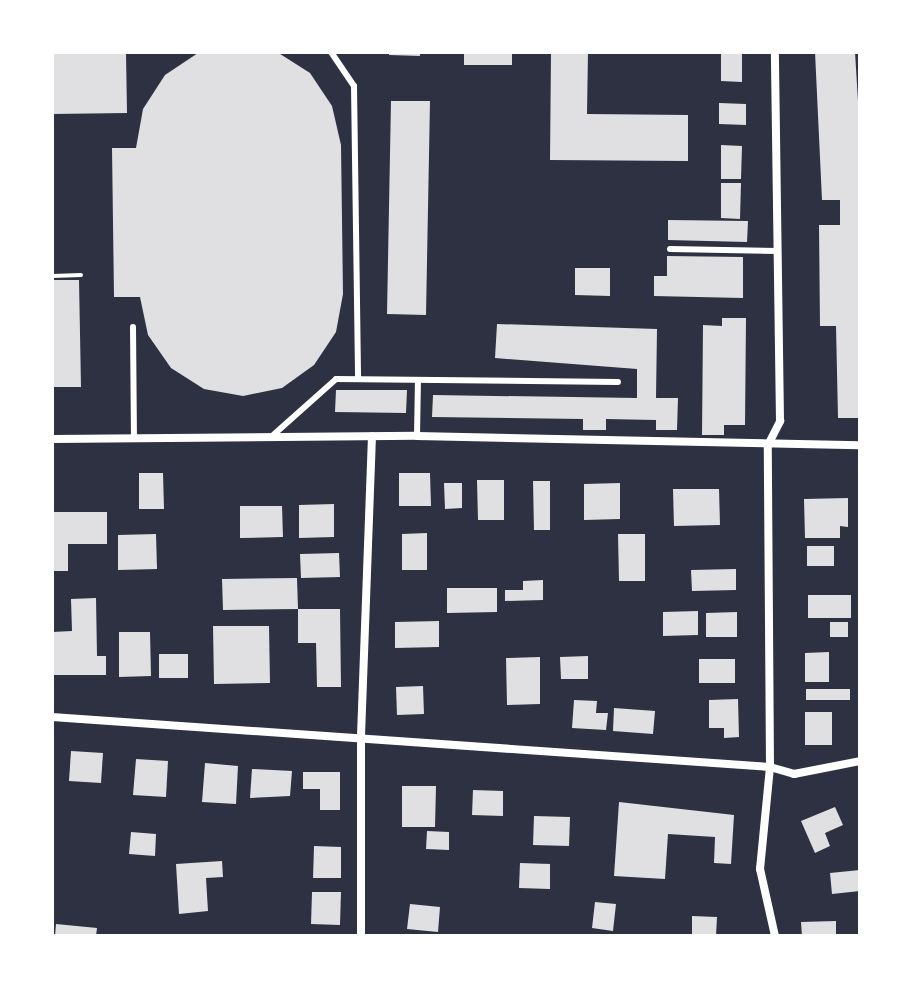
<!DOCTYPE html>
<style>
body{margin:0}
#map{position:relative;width:912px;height:988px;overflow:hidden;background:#2d3142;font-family:Inter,sans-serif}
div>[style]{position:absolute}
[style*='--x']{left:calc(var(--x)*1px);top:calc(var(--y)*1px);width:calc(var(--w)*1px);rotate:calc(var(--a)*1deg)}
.building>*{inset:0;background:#e0e0e3}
.path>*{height:4px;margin:-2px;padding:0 2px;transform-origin:2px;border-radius:2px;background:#fff}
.service>*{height:6px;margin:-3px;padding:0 3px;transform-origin:3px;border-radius:3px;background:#fff}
.minor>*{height:8px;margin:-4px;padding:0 4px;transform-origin:4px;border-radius:4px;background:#fff}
span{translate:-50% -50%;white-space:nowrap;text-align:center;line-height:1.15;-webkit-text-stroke:6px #fff;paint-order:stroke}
.frame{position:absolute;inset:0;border:54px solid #fff;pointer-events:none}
</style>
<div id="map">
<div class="building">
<i style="clip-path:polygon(52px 52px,126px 52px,127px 113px,52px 114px)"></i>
<i style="clip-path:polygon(277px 52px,310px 73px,332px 106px,341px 145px,343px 294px,336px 332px,314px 365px,282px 388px,243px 396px,204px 389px,171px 368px,148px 335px,140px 297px,114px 297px,112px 148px,136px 148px,143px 109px,165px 75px,198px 53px)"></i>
<i style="clip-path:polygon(389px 52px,420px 52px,420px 56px,389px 55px)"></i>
<i style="clip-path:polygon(464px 52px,512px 52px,512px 65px,464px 65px)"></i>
<i style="clip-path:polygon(551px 52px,588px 52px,587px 114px,688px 115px,688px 161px,550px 160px)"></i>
<i style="clip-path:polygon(721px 52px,742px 52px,742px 82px,721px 81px)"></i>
<i style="clip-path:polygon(815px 52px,855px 52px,860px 134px,860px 418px,838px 418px,836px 326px,820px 326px,819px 225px,840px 225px,840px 200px,822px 200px)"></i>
<i style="clip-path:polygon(391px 101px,430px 101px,426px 315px,387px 314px)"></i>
<i style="clip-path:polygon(719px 103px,746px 104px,746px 125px,719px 124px)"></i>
<i style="clip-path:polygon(721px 145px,742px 146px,741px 179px,721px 179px)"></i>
<i style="clip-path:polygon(721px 183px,741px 183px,740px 219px,721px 218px)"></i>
<i style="clip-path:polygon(668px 220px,748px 221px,747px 242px,668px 240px)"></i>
<i style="clip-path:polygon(667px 256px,743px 257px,743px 298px,654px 296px,654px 276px,667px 276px)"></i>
<i style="clip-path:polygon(575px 268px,610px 268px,610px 296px,575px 295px)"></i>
<i style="clip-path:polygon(52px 280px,79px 280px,81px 387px,52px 387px)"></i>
<i style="clip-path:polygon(722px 318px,746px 318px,745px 425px,724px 425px,724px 435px,702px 435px,703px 325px,722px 326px)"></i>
<i style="clip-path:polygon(497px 324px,657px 329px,656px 398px,678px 398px,677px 430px,656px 430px,656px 420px,606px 419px,606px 430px,583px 430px,583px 419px,432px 417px,433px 395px,637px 398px,637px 369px,495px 358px)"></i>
<i style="clip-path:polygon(336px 390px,407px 390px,406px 413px,335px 412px)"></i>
<i style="clip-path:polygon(139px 473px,163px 473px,164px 509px,139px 509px)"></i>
<i style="clip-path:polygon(399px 473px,430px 473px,431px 506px,399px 506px)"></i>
<i style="clip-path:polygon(477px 480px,504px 480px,504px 520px,478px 520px)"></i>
<i style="clip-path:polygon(533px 481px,550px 481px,550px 530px,534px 530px)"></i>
<i style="clip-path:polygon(444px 483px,462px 483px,462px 508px,445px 509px)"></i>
<i style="clip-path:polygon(620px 483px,620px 519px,584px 520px,584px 484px)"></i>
<i style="clip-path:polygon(673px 489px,719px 489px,720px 525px,674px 526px)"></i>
<i style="clip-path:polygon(848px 498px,848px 527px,840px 526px,840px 538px,805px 538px,804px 499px)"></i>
<i style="clip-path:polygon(334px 504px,334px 537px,299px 538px,299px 505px)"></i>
<i style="clip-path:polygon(240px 506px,282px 506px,283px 537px,240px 538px)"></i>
<i style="clip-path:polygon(52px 512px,107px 512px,107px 544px,68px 544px,68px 571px,52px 571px)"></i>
<i style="clip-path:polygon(427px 533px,427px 570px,402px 570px,402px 534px)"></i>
<i style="clip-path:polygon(156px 534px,157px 569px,118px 570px,118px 535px)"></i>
<i style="clip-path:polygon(618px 534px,645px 534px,645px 581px,619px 581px)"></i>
<i style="clip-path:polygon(807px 546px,834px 546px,834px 566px,807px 566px)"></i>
<i style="clip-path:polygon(339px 553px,340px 577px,301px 578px,300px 554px)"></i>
<i style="clip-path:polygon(736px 569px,736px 590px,692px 591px,691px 570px)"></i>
<i style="clip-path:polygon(297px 578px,298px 609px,340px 609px,341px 687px,317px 687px,316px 643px,298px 643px,298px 609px,223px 610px,222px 579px)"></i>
<i style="clip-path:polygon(543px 580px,543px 600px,505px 601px,505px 590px,523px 590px,523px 581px)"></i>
<i style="clip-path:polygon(447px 588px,497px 588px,497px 612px,447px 613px)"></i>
<i style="clip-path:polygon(808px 595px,851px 595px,851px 618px,808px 618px)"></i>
<i style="clip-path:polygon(96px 598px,97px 656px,106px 656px,106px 675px,52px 675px,52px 632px,72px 631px,71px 599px)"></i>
<i style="clip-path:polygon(698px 611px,698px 635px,663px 636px,663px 612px)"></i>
<i style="clip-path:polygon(737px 612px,737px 637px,706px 637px,706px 613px)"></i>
<i style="clip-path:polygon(439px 621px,439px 647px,395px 648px,395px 622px)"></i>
<i style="clip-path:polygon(830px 622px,848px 622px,848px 637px,830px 637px)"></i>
<i style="clip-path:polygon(213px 626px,269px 626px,270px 683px,214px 684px)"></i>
<i style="clip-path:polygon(119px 632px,150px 632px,151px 676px,119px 677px)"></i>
<i style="clip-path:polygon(829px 652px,829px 682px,805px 682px,805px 653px)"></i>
<i style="clip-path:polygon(159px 654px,188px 654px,188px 678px,159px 678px)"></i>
<i style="clip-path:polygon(588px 656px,588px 679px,561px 679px,560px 657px)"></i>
<i style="clip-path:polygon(540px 657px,540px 704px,507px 705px,506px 658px)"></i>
<i style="clip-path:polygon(699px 659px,735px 659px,735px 683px,699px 683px)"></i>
<i style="clip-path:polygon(423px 686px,424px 714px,397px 715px,396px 687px)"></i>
<i style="clip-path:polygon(806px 689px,850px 689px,850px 700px,806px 700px)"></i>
<i style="clip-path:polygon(738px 699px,739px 737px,724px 738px,724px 728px,709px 728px,709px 700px)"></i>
<i style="clip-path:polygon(574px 700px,597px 701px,596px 713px,608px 713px,606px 730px,572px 728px)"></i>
<i style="clip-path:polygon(614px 708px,655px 711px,653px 734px,613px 731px)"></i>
<i style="clip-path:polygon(805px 712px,832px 712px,832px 745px,805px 745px)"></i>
<i style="clip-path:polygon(71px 751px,103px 753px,101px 783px,69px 781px)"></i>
<i style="clip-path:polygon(136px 759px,168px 761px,166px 797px,133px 795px)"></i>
<i style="clip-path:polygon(205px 763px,238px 766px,236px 804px,202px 802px)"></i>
<i style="clip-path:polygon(252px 769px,292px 771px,290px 796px,250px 798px)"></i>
<i style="clip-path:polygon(303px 772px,340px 772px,340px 810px,320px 810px,320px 789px,303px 789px)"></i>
<i style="clip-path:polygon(402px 786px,436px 786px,435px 827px,402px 827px)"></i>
<i style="clip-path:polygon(473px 790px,503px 791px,503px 816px,472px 815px)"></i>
<i style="clip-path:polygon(619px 802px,734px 815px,731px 864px,714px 863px,715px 837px,668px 834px,665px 879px,614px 876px)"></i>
<i style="clip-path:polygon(835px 807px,843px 825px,825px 833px,830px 846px,815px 853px,801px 821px)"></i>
<i style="clip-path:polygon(534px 816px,570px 817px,569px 846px,533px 845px)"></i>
<i style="clip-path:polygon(427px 831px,449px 832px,449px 850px,426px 849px)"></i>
<i style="clip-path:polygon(131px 832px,156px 834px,155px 856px,129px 854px)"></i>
<i style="clip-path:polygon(314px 846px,341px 847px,341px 878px,313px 878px)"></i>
<i style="clip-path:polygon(222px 861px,223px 877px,206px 878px,208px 911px,179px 914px,176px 864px)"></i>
<i style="clip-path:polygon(520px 863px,550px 864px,550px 889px,519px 888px)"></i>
<i style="clip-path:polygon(860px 870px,860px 891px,832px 894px,830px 873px)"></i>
<i style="clip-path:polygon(312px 892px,341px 892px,340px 925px,311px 924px)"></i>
<i style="clip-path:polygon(595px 902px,616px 904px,613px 931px,592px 928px)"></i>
<i style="clip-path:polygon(410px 904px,440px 907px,438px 932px,407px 929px)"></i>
<i style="clip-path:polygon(692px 916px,717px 917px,716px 936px,692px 936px)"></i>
<i style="clip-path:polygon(836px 921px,836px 936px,802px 936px,801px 922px)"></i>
<i style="clip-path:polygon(56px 924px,97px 928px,96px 936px,55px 936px)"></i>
</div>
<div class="path">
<i style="--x:52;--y:276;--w:29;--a:-2"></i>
</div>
<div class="service">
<i style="--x:331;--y:52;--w:41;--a:55.9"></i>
<i style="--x:354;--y:86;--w:293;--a:89.2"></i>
<i style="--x:670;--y:249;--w:108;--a:1.1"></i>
<i style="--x:133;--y:327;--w:111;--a:89.5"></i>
<i style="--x:417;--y:436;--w:56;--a:-89"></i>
<i style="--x:271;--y:437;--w:87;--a:-41.7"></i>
<i style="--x:336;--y:379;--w:282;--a:0.6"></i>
</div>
<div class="minor">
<i style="--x:52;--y:439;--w:365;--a:-0.5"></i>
<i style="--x:417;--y:436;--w:443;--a:1.2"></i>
<i style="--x:52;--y:717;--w:720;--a:3.98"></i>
<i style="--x:770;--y:767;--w:25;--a:16"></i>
<i style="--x:794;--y:774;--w:67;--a:-11.1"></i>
<i style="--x:361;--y:936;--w:200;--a:-90"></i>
<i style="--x:361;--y:736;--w:300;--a:-87.9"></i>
<i style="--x:775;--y:936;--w:69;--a:-102.6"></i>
<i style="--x:760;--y:869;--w:102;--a:-84.4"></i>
<i style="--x:770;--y:767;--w:322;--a:-90.4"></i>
<i style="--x:768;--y:445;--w:27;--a:-63"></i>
<i style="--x:780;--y:421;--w:369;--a:-90.8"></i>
</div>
<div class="frame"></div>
</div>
